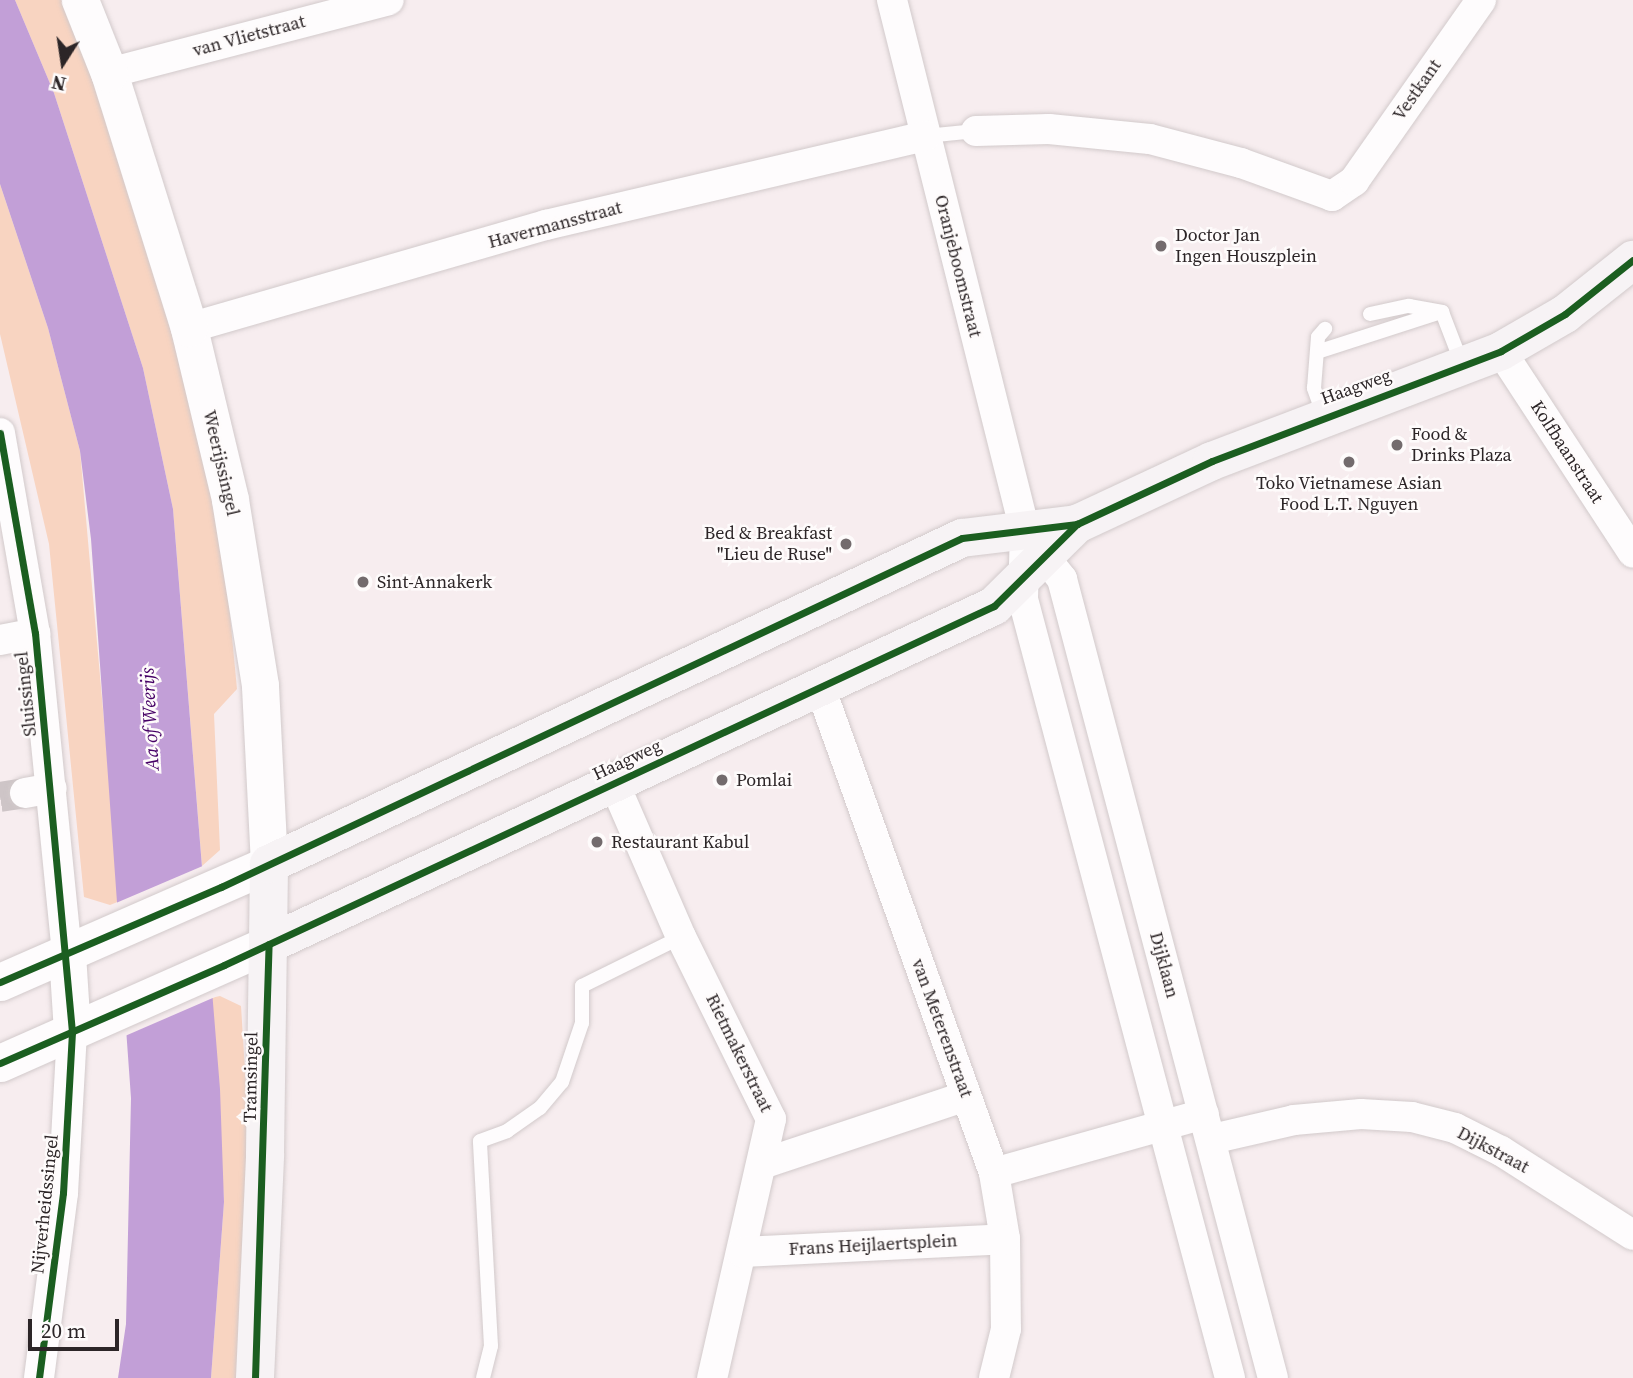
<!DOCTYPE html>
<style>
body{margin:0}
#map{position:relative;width:1633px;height:1378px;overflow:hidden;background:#f7edef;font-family:"Source Serif 4",serif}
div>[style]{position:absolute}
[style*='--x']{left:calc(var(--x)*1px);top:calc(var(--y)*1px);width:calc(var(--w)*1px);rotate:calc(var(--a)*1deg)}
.green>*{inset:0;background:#f8d4c1}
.water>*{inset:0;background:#c29fd7}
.pier>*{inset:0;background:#f7edef}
.minor-tunnel>*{height:30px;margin-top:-15px;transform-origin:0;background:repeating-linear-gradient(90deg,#cec5c7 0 30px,transparent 0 45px)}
.roads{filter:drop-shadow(0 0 2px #d2cacb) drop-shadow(0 0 2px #d2cacb)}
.service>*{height:14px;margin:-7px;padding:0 7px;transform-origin:7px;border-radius:7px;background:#fefcfd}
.minor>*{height:30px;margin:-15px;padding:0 15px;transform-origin:15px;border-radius:15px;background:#fefcfd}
.tertiary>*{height:37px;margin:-18.5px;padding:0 18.5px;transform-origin:18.5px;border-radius:18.5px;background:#fefcfd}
.secondary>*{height:38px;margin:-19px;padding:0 19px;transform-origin:19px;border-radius:19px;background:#f7f3f5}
.cycleway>*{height:7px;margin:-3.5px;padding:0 3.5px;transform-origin:3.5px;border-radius:3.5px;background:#1b5e20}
.dots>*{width:19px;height:19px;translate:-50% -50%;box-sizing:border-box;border:4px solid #fefbfb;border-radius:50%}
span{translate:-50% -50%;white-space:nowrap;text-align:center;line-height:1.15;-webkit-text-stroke:5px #fefbfb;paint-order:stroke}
.street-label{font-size:18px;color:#2c2527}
.poi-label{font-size:18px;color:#2c2527}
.left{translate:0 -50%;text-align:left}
.right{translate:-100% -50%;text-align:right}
.water-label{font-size:19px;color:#460166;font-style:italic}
.north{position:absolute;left:28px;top:28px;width:70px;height:70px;-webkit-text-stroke:5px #fefbfb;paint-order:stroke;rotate:192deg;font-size:19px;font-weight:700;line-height:28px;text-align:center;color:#2c2527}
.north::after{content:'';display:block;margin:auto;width:24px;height:32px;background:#2c2527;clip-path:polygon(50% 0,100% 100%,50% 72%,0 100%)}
.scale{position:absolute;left:28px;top:1319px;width:91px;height:32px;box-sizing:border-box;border:4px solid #2c2527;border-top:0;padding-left:9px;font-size:21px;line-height:24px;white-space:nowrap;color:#2c2527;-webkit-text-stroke:5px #fefbfb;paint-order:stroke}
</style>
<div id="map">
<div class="green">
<i style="clip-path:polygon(15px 0,67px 0,97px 74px,219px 499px,237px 689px,214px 714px,220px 850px,202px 866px,173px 509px,143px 368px,54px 93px)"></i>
<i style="clip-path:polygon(0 184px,48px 328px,80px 451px,120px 901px,110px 905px,84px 897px,49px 544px,0 334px)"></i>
<i style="clip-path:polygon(220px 996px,241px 1006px,253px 1200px,240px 1378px,211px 1378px,224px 1202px,211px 998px)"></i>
</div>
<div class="water">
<i style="clip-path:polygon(0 0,15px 0,54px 93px,143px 368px,173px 509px,220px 1089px,224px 1202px,211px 1378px,118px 1378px,126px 1324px,131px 1098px,91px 539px,80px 451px,48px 328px,0 184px)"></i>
</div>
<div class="pier">
<i style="clip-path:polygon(205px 865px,215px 997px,125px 1036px,116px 903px)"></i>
</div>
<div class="minor-tunnel">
<i style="--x:0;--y:797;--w:25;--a:-9"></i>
</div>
<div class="roads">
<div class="service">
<i style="--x:926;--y:136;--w:50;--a:-5.7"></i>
<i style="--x:1370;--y:314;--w:40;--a:-12"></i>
<i style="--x:1409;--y:306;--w:34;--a:10"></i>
<i style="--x:1442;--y:312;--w:56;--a:69"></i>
<i style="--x:1317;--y:352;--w:130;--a:-17.9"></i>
<i style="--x:1324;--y:416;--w:30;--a:-110"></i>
<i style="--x:1314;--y:388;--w:51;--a:-85.5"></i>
<i style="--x:1318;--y:337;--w:11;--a:-49"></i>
<i style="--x:483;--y:1378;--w:33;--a:-76"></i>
<i style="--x:491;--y:1346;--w:205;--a:-93.1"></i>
<i style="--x:480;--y:1141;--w:29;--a:-20"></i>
<i style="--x:507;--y:1131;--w:40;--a:-34.9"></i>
<i style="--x:540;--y:1108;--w:34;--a:-50"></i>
<i style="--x:562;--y:1082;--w:62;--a:-71.3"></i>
<i style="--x:582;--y:1023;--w:37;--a:-90"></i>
<i style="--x:582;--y:986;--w:110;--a:-26.3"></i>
</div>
<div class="minor">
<i style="--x:892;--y:0;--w:547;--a:75.94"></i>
<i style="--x:1025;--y:531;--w:68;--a:91.7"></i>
<i style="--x:1023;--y:599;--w:806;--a:75.12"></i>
<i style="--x:109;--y:73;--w:289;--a:-14.6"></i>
<i style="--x:976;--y:131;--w:73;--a:-1.6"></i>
<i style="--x:1049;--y:129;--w:101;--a:5.7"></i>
<i style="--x:1150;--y:139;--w:94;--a:14.8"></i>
<i style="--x:1241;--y:163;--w:97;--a:19.9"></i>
<i style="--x:1332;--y:196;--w:27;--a:-34"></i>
<i style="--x:1354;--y:181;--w:221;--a:-54.9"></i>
<i style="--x:189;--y:328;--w:372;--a:-16.1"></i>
<i style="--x:546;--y:225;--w:390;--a:-13.2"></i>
<i style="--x:1501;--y:351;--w:241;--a:56.8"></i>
<i style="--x:0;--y:433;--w:203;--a:80.1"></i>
<i style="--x:35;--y:633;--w:323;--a:84.3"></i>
<i style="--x:1031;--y:540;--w:50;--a:51.5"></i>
<i style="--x:1062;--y:579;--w:826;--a:75.21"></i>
<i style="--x:0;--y:640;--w:36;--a:-11"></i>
<i style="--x:820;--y:687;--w:516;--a:70.3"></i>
<i style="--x:994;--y:1173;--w:67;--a:80.5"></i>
<i style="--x:1005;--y:1239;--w:90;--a:89.4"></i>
<i style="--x:1006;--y:1329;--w:50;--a:103.8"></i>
<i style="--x:614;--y:783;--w:168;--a:66.5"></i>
<i style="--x:681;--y:937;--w:203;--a:63.7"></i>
<i style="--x:771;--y:1119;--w:266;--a:102.8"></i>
<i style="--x:25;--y:793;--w:27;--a:-10"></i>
<i style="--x:1212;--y:1139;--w:84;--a:-13"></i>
<i style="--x:1294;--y:1120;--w:67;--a:-5.1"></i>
<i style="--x:1361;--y:1114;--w:51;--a:3.4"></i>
<i style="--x:1412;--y:1117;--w:44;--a:14.3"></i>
<i style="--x:1455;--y:1128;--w:51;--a:26.6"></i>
<i style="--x:1501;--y:1151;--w:156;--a:32.5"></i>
<i style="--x:762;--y:1164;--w:215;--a:-18.4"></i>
<i style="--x:994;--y:1173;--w:218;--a:-15.7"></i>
<i style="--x:742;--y:1252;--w:263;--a:-2.8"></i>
<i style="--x:39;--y:1378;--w:187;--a:-82.6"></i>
<i style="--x:63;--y:1193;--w:161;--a:-86.8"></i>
</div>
<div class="tertiary">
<i style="--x:67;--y:954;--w:78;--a:86.3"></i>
<i style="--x:0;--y:982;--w:294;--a:-23.7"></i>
<i style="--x:269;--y:864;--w:179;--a:-92.9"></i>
<i style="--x:260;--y:685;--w:188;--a:-99.2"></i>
<i style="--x:230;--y:499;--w:176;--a:-103.5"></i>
<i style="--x:189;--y:328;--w:267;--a:-107.4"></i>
<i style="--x:109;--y:73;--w:79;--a:-111.7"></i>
<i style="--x:0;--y:1063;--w:294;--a:-23.9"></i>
</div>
<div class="secondary">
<i style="--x:269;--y:944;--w:800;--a:-25"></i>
<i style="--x:994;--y:606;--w:117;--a:-44.7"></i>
<i style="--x:255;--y:1378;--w:224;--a:-87.4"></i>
<i style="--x:265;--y:1154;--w:290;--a:-89.2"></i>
<i style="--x:269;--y:864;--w:766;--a:-25.19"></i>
<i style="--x:962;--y:538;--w:116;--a:-6.9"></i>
<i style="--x:1077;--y:524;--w:149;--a:-25"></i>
<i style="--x:1212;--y:461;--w:309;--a:-20.8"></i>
<i style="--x:1501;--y:351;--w:74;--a:-30"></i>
<i style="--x:1565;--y:314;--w:87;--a:-38.5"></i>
</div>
</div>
<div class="cycleway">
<i style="--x:0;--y:433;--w:203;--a:80.1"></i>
<i style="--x:35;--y:633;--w:401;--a:84.7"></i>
<i style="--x:72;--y:1032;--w:161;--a:93.2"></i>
<i style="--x:63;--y:1193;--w:187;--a:97.4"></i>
<i style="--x:0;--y:982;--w:241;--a:-23.3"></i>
<i style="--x:221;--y:887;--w:819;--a:-25.22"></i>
<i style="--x:962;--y:538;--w:116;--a:-6.9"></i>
<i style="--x:1077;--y:524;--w:149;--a:-25"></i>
<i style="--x:1212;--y:461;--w:309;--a:-20.8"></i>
<i style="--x:1501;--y:351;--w:74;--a:-30"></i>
<i style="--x:1565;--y:314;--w:87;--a:-38.5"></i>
<i style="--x:0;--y:1063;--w:244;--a:-23.6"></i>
<i style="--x:224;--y:965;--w:850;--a:-25"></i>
<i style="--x:994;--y:606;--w:117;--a:-44.7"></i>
<i style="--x:255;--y:1378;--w:434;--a:-88.2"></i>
</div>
<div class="dots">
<i style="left:1161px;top:246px;background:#736b6d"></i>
<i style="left:1397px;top:445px;background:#736b6d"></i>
<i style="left:1349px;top:462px;background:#736b6d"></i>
<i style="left:846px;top:544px;background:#736b6d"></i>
<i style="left:363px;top:582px;background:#736b6d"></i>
<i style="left:722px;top:780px;background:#736b6d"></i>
<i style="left:597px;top:842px;background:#736b6d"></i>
</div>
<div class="street-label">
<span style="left:249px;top:36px;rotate:-15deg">van Vlietstraat</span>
<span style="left:1417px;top:90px;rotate:-55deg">Vestkant</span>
<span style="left:555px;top:225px;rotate:-15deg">Havermansstraat</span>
<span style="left:958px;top:266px;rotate:76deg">Oranjeboomstraat</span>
<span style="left:1356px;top:387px;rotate:-20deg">Haagweg</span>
<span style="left:1567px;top:452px;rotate:57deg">Kolfbaanstraat</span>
<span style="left:221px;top:463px;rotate:77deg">Weerijssingel</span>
<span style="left:26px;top:694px;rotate:-96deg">Sluissingel</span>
<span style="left:627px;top:760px;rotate:-25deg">Haagweg</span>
<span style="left:1164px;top:965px;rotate:75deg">Dijklaan</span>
<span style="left:942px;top:1028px;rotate:70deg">van Meterenstraat</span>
<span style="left:739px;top:1053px;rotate:64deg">Rietmakerstraat</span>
<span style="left:251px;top:1077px;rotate:-89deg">Tramsingel</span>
<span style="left:1493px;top:1150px;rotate:28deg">Dijkstraat</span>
<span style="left:45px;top:1204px;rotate:-84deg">Nijverheidssingel</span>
<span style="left:873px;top:1245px;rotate:-3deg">Frans Heijlaertsplein</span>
</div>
<div class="poi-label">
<span class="left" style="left:1175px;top:246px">Doctor Jan<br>Ingen Houszplein</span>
<span class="left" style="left:1411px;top:445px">Food &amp;<br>Drinks Plaza</span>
<span style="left:1349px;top:494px">Toko Vietnamese Asian<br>Food L.T. Nguyen</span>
<span class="right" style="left:832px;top:544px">Bed &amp; Breakfast<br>"Lieu de Ruse"</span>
<span class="left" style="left:377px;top:582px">Sint-Annakerk</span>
<span class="left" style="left:736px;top:780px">Pomlai</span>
<span class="left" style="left:611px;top:842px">Restaurant Kabul</span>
</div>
<div class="water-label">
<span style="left:150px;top:719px;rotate:-93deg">Aa of Weerijs</span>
</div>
<div class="north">N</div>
<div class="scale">20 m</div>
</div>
